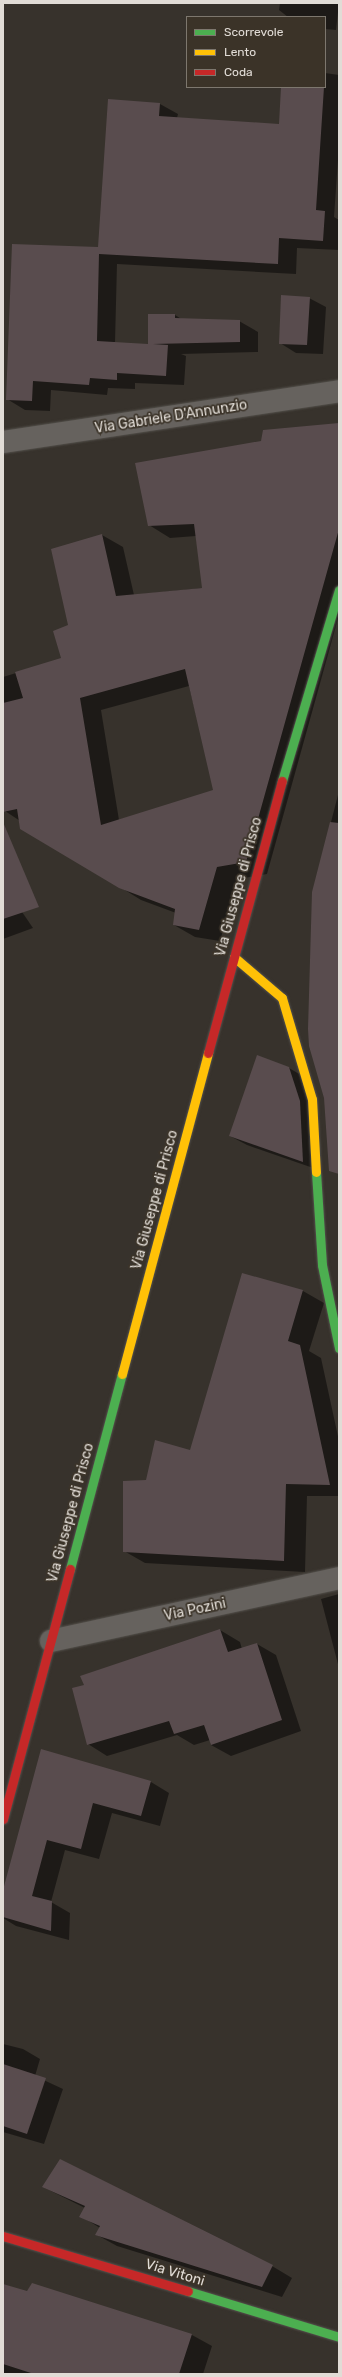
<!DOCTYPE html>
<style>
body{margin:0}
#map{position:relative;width:342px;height:2377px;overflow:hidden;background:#37322c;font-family:Rubik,sans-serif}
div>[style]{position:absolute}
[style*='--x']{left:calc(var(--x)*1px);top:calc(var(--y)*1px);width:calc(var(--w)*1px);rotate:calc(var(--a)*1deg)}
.shadow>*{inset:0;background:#0007}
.building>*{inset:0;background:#594c4e}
.roads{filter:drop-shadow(0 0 1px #54514c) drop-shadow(0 0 1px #54514c)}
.street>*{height:22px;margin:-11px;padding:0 11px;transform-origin:11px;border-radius:11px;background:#66625e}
.fast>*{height:9px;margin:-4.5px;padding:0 4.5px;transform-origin:4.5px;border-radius:4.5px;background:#4caf50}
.slow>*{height:9px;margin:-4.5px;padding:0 4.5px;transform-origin:4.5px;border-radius:4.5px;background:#ffc107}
.jam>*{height:9px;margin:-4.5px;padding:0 4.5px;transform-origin:4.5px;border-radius:4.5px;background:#c62828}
span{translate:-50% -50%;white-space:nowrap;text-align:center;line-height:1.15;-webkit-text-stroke:3.5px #3b3328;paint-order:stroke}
.street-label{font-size:14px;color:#e1dcd6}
.frame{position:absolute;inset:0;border:4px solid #e1dcd6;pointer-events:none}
.legend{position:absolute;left:186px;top:16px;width:140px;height:72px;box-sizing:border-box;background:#3b3328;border:1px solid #7d776e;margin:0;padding:5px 7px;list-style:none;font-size:12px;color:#e1dcd6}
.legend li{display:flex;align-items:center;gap:8px;height:20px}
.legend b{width:20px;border:1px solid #7d776e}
</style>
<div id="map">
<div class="shadow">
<i style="clip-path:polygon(280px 3px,339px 3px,336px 30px,325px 29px,325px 17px,288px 17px,279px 10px)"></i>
<i style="clip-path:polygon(325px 73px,339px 75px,339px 146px,334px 217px,339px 220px,339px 250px,297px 248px,296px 274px,117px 264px,115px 343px,149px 345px,175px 315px,183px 320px,239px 321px,258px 332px,258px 352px,181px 354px,186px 356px,184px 385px,135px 383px,135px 389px,108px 388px,107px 395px,51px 390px,50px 411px,25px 410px,7px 399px,99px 248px,160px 104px,178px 114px,177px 118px,280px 125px,282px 87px,325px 87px)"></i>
<i style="clip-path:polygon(309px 298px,326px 307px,323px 354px,296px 353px,280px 343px)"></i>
<i style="clip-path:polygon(evenodd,339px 424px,339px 615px,267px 874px,238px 879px,220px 941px,195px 937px,174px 925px,176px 913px,141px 900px,120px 887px,5px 811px,3px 677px,62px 659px,69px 625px,102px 535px,123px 547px,134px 595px,203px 588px,196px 536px,170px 538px,149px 525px,262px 442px,339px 424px,189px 686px,215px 791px,119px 820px,101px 710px,189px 686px)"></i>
<i style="clip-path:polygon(339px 791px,339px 1174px,313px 892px)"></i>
<i style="clip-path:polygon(3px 884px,33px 928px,3px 939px)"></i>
<i style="clip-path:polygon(289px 1068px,306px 1078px,319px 1170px,247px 1145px,230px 1136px)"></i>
<i style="clip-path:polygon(243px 1275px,303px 1291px,324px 1303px,309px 1351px,321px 1358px,339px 1441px,339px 1496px,307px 1496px,305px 1572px,145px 1563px,124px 1551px,147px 1481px,191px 1451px)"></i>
<i style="clip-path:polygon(339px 1594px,339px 1668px,321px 1599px)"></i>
<i style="clip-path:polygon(220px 1630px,240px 1642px,242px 1649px,257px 1644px,276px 1655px,301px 1731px,231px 1756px,211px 1745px,210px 1740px,194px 1745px,177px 1735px,107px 1756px,88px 1744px,85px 1686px)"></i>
<i style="clip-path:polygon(42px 1751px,151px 1782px,169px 1793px,160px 1826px,112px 1813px,99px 1859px,65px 1850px,51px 1902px,70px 1913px,69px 1940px,16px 1926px,3px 1918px,3px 1893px)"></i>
<i style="clip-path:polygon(3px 2044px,23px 2049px,40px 2059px,35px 2076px,63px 2089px,44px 2144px,3px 2132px)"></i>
<i style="clip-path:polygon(43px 2187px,272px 2266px,292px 2278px,282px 2297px,117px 2246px,97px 2235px,100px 2228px,81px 2216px,85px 2208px)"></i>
<i style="clip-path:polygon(32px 2284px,192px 2335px,212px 2346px,203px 2374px,3px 2374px,3px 2285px,27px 2292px)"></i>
</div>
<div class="building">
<i style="clip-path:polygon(281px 87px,324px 87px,316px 210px,325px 211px,323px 241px,279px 238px,278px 264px,99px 254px,97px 341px,148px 344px,148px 314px,175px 314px,175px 318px,240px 320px,240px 342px,153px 344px,168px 345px,166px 376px,117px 373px,117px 380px,90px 378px,89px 385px,33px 381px,32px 401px,6px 400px,12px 244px,98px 247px,108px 99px,160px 103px,159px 116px,279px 124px)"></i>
<i style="clip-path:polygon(281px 295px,310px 297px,307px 345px,279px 344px)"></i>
<i style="clip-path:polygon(evenodd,339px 423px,339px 529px,246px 862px,217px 867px,199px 930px,173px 925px,175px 909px,119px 888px,20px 829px,17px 809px,3px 812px,3px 703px,23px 698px,15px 672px,61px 658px,53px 631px,68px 625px,51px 549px,102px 534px,116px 596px,202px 588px,194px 524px,148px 526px,135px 463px,261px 441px,263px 430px,339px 423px,185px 669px,213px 790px,101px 825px,80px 698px,185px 669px)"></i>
<i style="clip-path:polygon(3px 822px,39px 907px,3px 919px)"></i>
<i style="clip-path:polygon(330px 822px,339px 823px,339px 1174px,329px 1171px,324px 1098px,309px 1046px,308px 1029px,312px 892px)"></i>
<i style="clip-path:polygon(257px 1055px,289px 1067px,300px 1101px,303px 1162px,229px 1136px)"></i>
<i style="clip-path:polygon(242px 1273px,303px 1290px,288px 1341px,300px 1345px,330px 1485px,286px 1484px,284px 1561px,123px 1552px,123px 1481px,146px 1480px,155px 1440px,190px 1450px)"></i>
<i style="clip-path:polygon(220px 1629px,228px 1652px,257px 1643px,282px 1720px,211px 1745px,204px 1725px,174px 1734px,169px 1721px,87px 1745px,72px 1688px,84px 1685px,80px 1676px)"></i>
<i style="clip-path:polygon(41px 1749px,151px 1781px,141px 1816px,93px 1803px,81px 1849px,47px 1840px,32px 1896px,52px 1901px,51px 1931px,3px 1917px,3px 1890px)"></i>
<i style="clip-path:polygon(3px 2064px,46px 2078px,27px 2134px,3px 2126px)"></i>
<i style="clip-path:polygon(60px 2159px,273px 2265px,262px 2287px,95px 2235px,100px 2226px,79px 2217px,85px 2206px,42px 2187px)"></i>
<i style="clip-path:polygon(32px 2283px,192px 2334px,179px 2374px,34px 2374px,3px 2364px,3px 2284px,27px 2291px)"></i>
</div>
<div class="roads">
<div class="street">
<i style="--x:3;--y:442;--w:340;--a:-8.6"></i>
<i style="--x:51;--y:1641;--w:295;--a:-12.3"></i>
</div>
<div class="fast">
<i style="--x:282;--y:781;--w:199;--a:-73.4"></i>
<i style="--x:316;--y:1172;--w:93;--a:86.3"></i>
<i style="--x:322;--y:1265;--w:85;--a:78.4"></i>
<i style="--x:70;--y:1569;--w:202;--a:-75.1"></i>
<i style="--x:188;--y:2291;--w:158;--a:16.9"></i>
</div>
<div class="slow">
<i style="--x:234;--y:957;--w:63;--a:40.5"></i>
<i style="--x:282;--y:998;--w:105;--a:73.5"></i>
<i style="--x:312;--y:1099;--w:73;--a:86.9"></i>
<i style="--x:122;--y:1374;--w:332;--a:-75"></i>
</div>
<div class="jam">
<i style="--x:208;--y:1053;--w:282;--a:-74.8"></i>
<i style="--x:3;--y:1819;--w:259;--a:-75"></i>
<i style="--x:3;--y:2236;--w:193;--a:16.6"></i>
</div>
</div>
<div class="street-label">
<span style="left:171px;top:417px;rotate:-9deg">Via Gabriele D'Annunzio</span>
<span style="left:239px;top:887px;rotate:-75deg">Via Giuseppe di Prisco</span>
<span style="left:155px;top:1200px;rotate:-75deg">Via Giuseppe di Prisco</span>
<span style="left:71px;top:1513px;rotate:-75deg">Via Giuseppe di Prisco</span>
<span style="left:195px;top:1610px;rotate:-12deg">Via Pozini</span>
<span style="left:175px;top:2273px;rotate:17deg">Via Vitoni</span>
</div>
<div class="frame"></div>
<ul class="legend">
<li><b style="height:5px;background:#4caf50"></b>Scorrevole</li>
<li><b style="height:5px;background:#ffc107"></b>Lento</li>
<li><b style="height:5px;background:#c62828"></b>Coda</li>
</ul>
</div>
